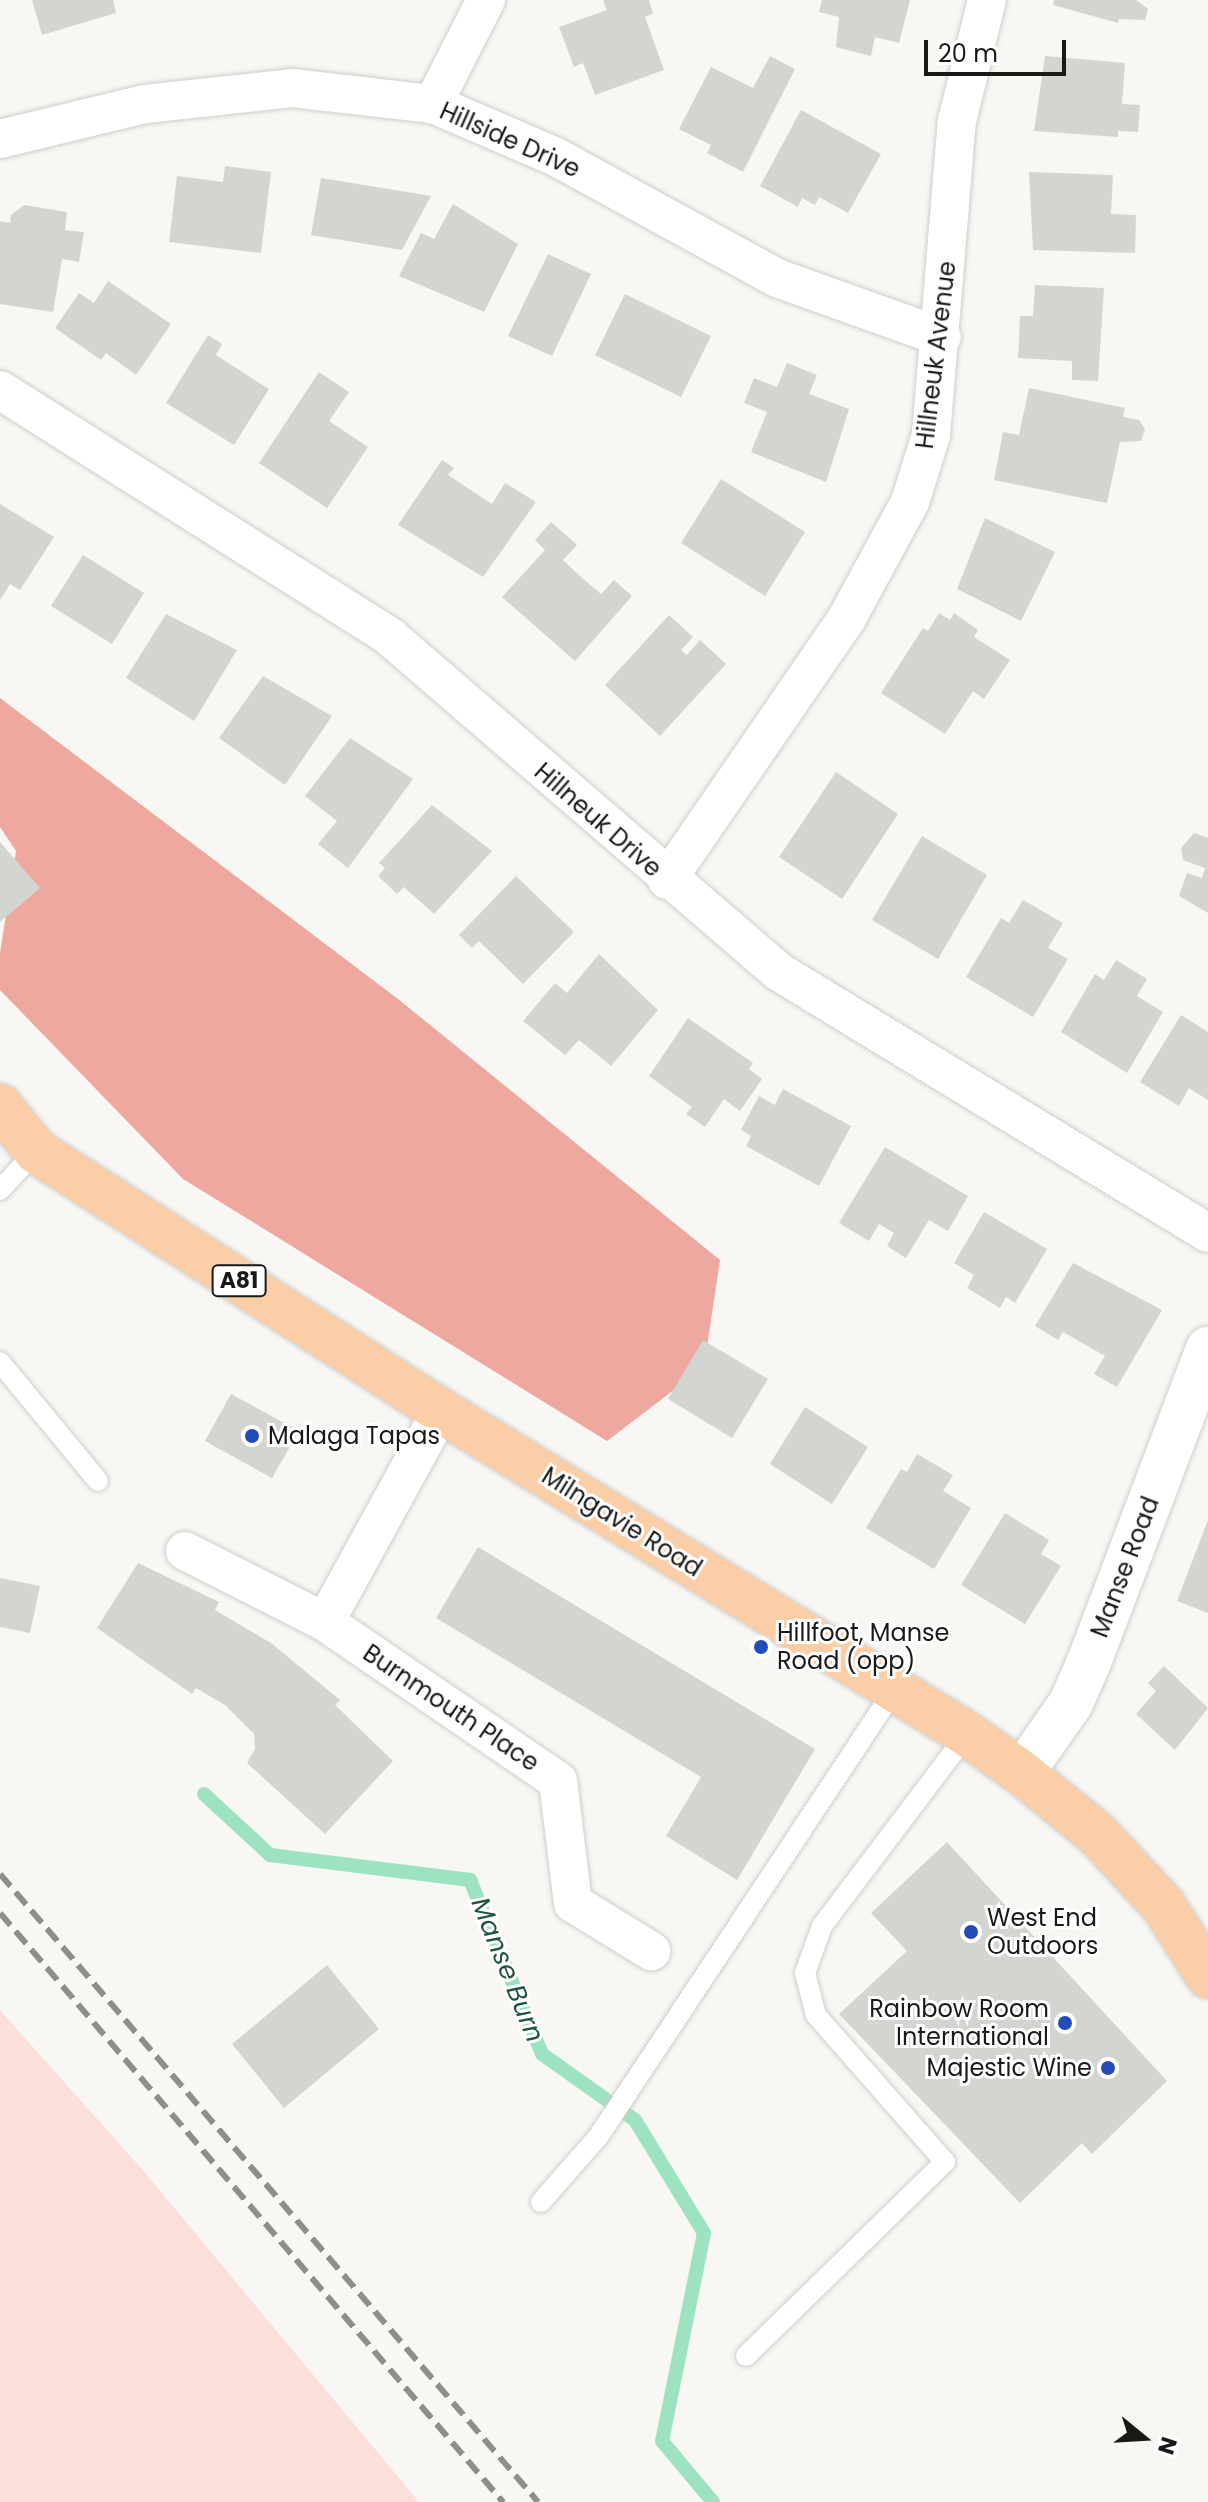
<!DOCTYPE html>
<style>
body{margin:0}
#map{position:relative;width:1208px;height:2502px;overflow:hidden;background:#f8f7f3;font-family:Poppins,sans-serif}
div>[style]{position:absolute}
[style*='--x']{left:calc(var(--x)*1px);top:calc(var(--y)*1px);width:calc(var(--w)*1px);rotate:calc(var(--a)*1deg)}
.green>*{inset:0;background:#fbdfdb}
.forest>*{inset:0;background:#eea8a0}
.stream>*{height:14px;margin:-7px;padding:0 7px;transform-origin:7px;border-radius:7px;background:#9ee3c1}
.building>*{inset:0;background:#d3d5d1}
.roads{filter:drop-shadow(0 0 2px #cfceca) drop-shadow(0 0 2px #cfceca)}
.service>*{height:20px;margin:-10px;padding:0 10px;transform-origin:10px;border-radius:10px;background:#fff}
.minor>*{height:38px;margin:-19px;padding:0 19px;transform-origin:19px;border-radius:19px;background:#fff}
.tertiary>*{height:44px;margin:-22px;padding:0 22px;transform-origin:22px;border-radius:22px;background:#fff}
.primary>*{height:44px;margin:-22px;padding:0 22px;transform-origin:22px;border-radius:22px;background:#fbcea7}
.rail>*{height:6px;margin-top:-3px;transform-origin:0;background:repeating-linear-gradient(90deg,#8e8e8b 0 16px,transparent 0 24px)}
.dots>*{width:22px;height:22px;translate:-50% -50%;box-sizing:border-box;border:4px solid #fff;border-radius:50%}
span{translate:-50% -50%;white-space:nowrap;text-align:center;line-height:1.15;-webkit-text-stroke:6px #fff;paint-order:stroke}
.shield-label span{padding:2px 6px;background:#fff;border:2px solid;border-radius:6px;-webkit-text-stroke-width:0}
.shield-label{font-size:22px;color:#191918;font-weight:700}
.street-label{font-size:24px;color:#191918}
.poi-label{font-size:24px;color:#191918}
.left{translate:0 -50%;text-align:left}
.right{translate:-100% -50%;text-align:right}
.water-label{font-size:26px;color:#20553f;font-style:italic}
.north{position:absolute;left:1104px;top:2398px;width:80px;height:80px;-webkit-text-stroke:6px #fff;paint-order:stroke;rotate:108deg;font-size:22px;font-weight:700;line-height:32px;text-align:center;color:#191918}
.north::after{content:'';display:block;margin:auto;width:28px;height:36px;background:#191918;clip-path:polygon(50% 0,100% 100%,50% 72%,0 100%)}
.scale{position:absolute;left:924px;top:40px;width:142px;height:36px;box-sizing:border-box;border:4px solid #191918;border-top:0;padding-left:10px;font-size:24px;line-height:28px;white-space:nowrap;color:#191918;-webkit-text-stroke:6px #fff;paint-order:stroke}
</style>
<div id="map">
<div class="green">
<i style="clip-path:polygon(0 2010px,141px 2168px,419px 2502px,0 2502px)"></i>
</div>
<div class="forest">
<i style="clip-path:polygon(0 698px,398px 999px,720px 1260px,704px 1367px,607px 1441px,183px 1179px,0 990px,0 953px,16px 851px,0 827px)"></i>
</div>
<div class="stream">
<i style="--x:204;--y:1794;--w:90;--a:42.7"></i>
<i style="--x:270;--y:1855;--w:202;--a:7.1"></i>
<i style="--x:470;--y:1880;--w:188;--a:67.5"></i>
<i style="--x:542;--y:2054;--w:114;--a:35.4"></i>
<i style="--x:635;--y:2120;--w:132;--a:58.6"></i>
<i style="--x:704;--y:2233;--w:212;--a:101.4"></i>
<i style="--x:662;--y:2441;--w:80;--a:50.1"></i>
</div>
<div class="building">
<i style="clip-path:polygon(32px 0,113px 0,116px 13px,42px 35px)"></i>
<i style="clip-path:polygon(603px 0,649px 0,653px 13px,645px 17px,664px 70px,595px 95px,583px 63px,574px 67px,559px 27px,607px 10px)"></i>
<i style="clip-path:polygon(822px 0,910px 0,899px 43px,875px 37px,871px 56px,836px 47px,839px 17px,819px 12px)"></i>
<i style="clip-path:polygon(1054px 0,1136px 0,1148px 9px,1145px 20px,1119px 19px,1118px 23px,1053px 5px)"></i>
<i style="clip-path:polygon(770px 56px,795px 69px,743px 172px,707px 153px,711px 145px,679px 129px,711px 67px,753px 88px)"></i>
<i style="clip-path:polygon(1045px 56px,1125px 63px,1122px 104px,1140px 105px,1138px 132px,1118px 131px,1118px 137px,1034px 131px)"></i>
<i style="clip-path:polygon(801px 110px,881px 154px,848px 213px,819px 197px,815px 205px,802px 198px,798px 207px,760px 186px)"></i>
<i style="clip-path:polygon(225px 166px,271px 172px,261px 253px,169px 242px,177px 176px,223px 182px)"></i>
<i style="clip-path:polygon(1029px 172px,1113px 175px,1111px 214px,1136px 215px,1135px 253px,1033px 250px)"></i>
<i style="clip-path:polygon(321px 178px,431px 196px,402px 250px,311px 235px)"></i>
<i style="clip-path:polygon(453px 204px,518px 244px,484px 312px,399px 276px,421px 233px,434px 239px)"></i>
<i style="clip-path:polygon(24px 205px,67px 212px,65px 230px,84px 232px,79px 262px,62px 259px,53px 312px,0 304px,0 221px,10px 223px,11px 215px)"></i>
<i style="clip-path:polygon(548px 254px,591px 274px,552px 356px,508px 336px)"></i>
<i style="clip-path:polygon(108px 281px,171px 324px,136px 375px,106px 353px,101px 360px,55px 328px,79px 293px,94px 303px)"></i>
<i style="clip-path:polygon(1035px 285px,1104px 288px,1098px 381px,1072px 380px,1072px 361px,1018px 358px,1020px 316px,1033px 316px)"></i>
<i style="clip-path:polygon(625px 294px,711px 336px,681px 397px,595px 355px)"></i>
<i style="clip-path:polygon(208px 335px,222px 344px,216px 355px,269px 389px,234px 445px,166px 403px)"></i>
<i style="clip-path:polygon(787px 363px,817px 375px,809px 394px,849px 409px,826px 482px,751px 452px,767px 412px,744px 403px,754px 378px,777px 387px)"></i>
<i style="clip-path:polygon(319px 372px,349px 392px,329px 421px,368px 447px,327px 508px,259px 463px)"></i>
<i style="clip-path:polygon(1029px 388px,1125px 408px,1123px 417px,1139px 420px,1145px 429px,1141px 441px,1120px 442px,1107px 503px,994px 480px,1003px 432px,1019px 435px)"></i>
<i style="clip-path:polygon(442px 460px,454px 468px,448px 475px,492px 504px,505px 483px,536px 502px,483px 577px,398px 525px)"></i>
<i style="clip-path:polygon(721px 479px,805px 532px,765px 596px,681px 543px)"></i>
<i style="clip-path:polygon(0 504px,54px 537px,20px 590px,10px 584px,0 600px)"></i>
<i style="clip-path:polygon(985px 518px,1055px 552px,1021px 621px,957px 589px)"></i>
<i style="clip-path:polygon(551px 522px,577px 545px,563px 560px,582px 578px,601px 594px,614px 580px,632px 596px,575px 661px,502px 597px,545px 550px,535px 540px)"></i>
<i style="clip-path:polygon(83px 555px,144px 593px,112px 644px,51px 606px)"></i>
<i style="clip-path:polygon(939px 613px,950px 620px,954px 613px,978px 630px,974px 637px,1010px 660px,984px 699px,973px 691px,945px 734px,881px 693px,923px 628px,928px 631px)"></i>
<i style="clip-path:polygon(166px 614px,237px 650px,194px 721px,126px 678px)"></i>
<i style="clip-path:polygon(669px 615px,693px 637px,681px 650px,687px 655px,700px 640px,726px 664px,660px 736px,605px 685px)"></i>
<i style="clip-path:polygon(263px 676px,332px 716px,285px 785px,219px 738px)"></i>
<i style="clip-path:polygon(350px 738px,413px 779px,348px 868px,318px 844px,337px 821px,305px 796px)"></i>
<i style="clip-path:polygon(836px 772px,898px 814px,842px 899px,779px 857px)"></i>
<i style="clip-path:polygon(432px 805px,492px 851px,434px 914px,404px 887px,397px 894px,378px 876px,385px 868px,379px 863px)"></i>
<i style="clip-path:polygon(1194px 833px,1208px 838px,1208px 913px,1179px 896px,1187px 873px,1202px 878px,1205px 868px,1183px 860px,1181px 848px)"></i>
<i style="clip-path:polygon(922px 836px,987px 875px,938px 959px,872px 920px)"></i>
<i style="clip-path:polygon(0 842px,40px 888px,0 922px)"></i>
<i style="clip-path:polygon(516px 876px,574px 932px,523px 984px,479px 941px,472px 948px,459px 935px)"></i>
<i style="clip-path:polygon(1023px 900px,1063px 923px,1048px 948px,1068px 959px,1033px 1017px,966px 977px,1001px 918px,1009px 923px)"></i>
<i style="clip-path:polygon(599px 954px,658px 1010px,611px 1066px,579px 1040px,565px 1055px,523px 1021px,555px 983px,567px 993px)"></i>
<i style="clip-path:polygon(1116px 960px,1147px 979px,1137px 996px,1163px 1012px,1127px 1073px,1061px 1032px,1095px 974px,1104px 980px)"></i>
<i style="clip-path:polygon(1181px 1015px,1208px 1032px,1208px 1100px,1189px 1088px,1179px 1106px,1140px 1082px)"></i>
<i style="clip-path:polygon(688px 1018px,753px 1063px,749px 1069px,762px 1079px,740px 1111px,724px 1099px,705px 1127px,686px 1114px,692px 1107px,649px 1076px)"></i>
<i style="clip-path:polygon(783px 1089px,851px 1126px,819px 1186px,746px 1146px,751px 1136px,741px 1130px,759px 1096px,775px 1105px)"></i>
<i style="clip-path:polygon(885px 1147px,968px 1196px,948px 1231px,929px 1220px,906px 1258px,887px 1246px,894px 1233px,879px 1224px,869px 1241px,839px 1223px)"></i>
<i style="clip-path:polygon(984px 1212px,1047px 1249px,1015px 1303px,1006px 1297px,1000px 1308px,967px 1288px,974px 1275px,954px 1263px)"></i>
<i style="clip-path:polygon(1073px 1263px,1162px 1310px,1117px 1387px,1094px 1374px,1105px 1356px,1063px 1332px,1058px 1340px,1035px 1326px)"></i>
<i style="clip-path:polygon(703px 1340px,768px 1379px,732px 1438px,668px 1399px)"></i>
<i style="clip-path:polygon(231px 1394px,299px 1431px,272px 1478px,205px 1441px)"></i>
<i style="clip-path:polygon(805px 1407px,868px 1447px,832px 1504px,770px 1464px)"></i>
<i style="clip-path:polygon(917px 1454px,953px 1475px,943px 1491px,971px 1508px,934px 1569px,866px 1528px,901px 1469px,907px 1472px)"></i>
<i style="clip-path:polygon(1005px 1513px,1049px 1540px,1041px 1554px,1061px 1566px,1025px 1624px,961px 1585px)"></i>
<i style="clip-path:polygon(1208px 1520px,1208px 1613px,1177px 1601px)"></i>
<i style="clip-path:polygon(478px 1547px,815px 1749px,737px 1880px,666px 1836px,701px 1777px,436px 1618px)"></i>
<i style="clip-path:polygon(138px 1563px,219px 1602px,215px 1610px,271px 1643px,340px 1700px,335px 1705px,393px 1761px,325px 1834px,247px 1763px,255px 1749px,254px 1734px,225px 1705px,196px 1688px,192px 1694px,97px 1628px)"></i>
<i style="clip-path:polygon(0 1578px,40px 1586px,30px 1633px,0 1627px)"></i>
<i style="clip-path:polygon(1164px 1666px,1208px 1708px,1175px 1750px,1136px 1714px,1156px 1691px,1148px 1683px)"></i>
<i style="clip-path:polygon(947px 1842px,1167px 2081px,1092px 2154px,1082px 2143px,1020px 2203px,839px 2014px,907px 1951px,871px 1913px)"></i>
<i style="clip-path:polygon(327px 1965px,379px 2029px,284px 2108px,232px 2044px)"></i>
</div>
<div class="roads">
<div class="service">
<i style="--x:0;--y:1190;--w:53;--a:-47.3"></i>
<i style="--x:0;--y:1362;--w:154;--a:50.5"></i>
<i style="--x:541;--y:2202;--w:86;--a:-48.8"></i>
<i style="--x:598;--y:2137;--w:538;--a:-56.46"></i>
<i style="--x:746;--y:2356;--w:278;--a:-44.3"></i>
<i style="--x:945;--y:2162;--w:196;--a:-131.3"></i>
<i style="--x:816;--y:2015;--w:43;--a:-104.7"></i>
<i style="--x:805;--y:1973;--w:50;--a:-70.1"></i>
<i style="--x:822;--y:1926;--w:241;--a:-52.9"></i>
</div>
<div class="minor">
<i style="--x:433;--y:104;--w:117;--a:-63"></i>
<i style="--x:0;--y:139;--w:149;--a:-13.6"></i>
<i style="--x:145;--y:104;--w:148;--a:-6.2"></i>
<i style="--x:292;--y:88;--w:142;--a:6.5"></i>
<i style="--x:433;--y:104;--w:134;--a:23.3"></i>
<i style="--x:556;--y:157;--w:252;--a:28.7"></i>
<i style="--x:777;--y:278;--w:175;--a:19.7"></i>
<i style="--x:0;--y:390;--w:462;--a:32.3"></i>
<i style="--x:390;--y:637;--w:513;--a:40.73"></i>
<i style="--x:779;--y:972;--w:502;--a:31.32"></i>
<i style="--x:667;--y:880;--w:318;--a:-55.5"></i>
<i style="--x:847;--y:618;--w:132;--a:-61.5"></i>
<i style="--x:910;--y:502;--w:70;--a:-72.6"></i>
<i style="--x:931;--y:435;--w:315;--a:-85.3"></i>
<i style="--x:957;--y:121;--w:125;--a:-76.1"></i>
<i style="--x:185;--y:1551;--w:157;--a:26.9"></i>
<i style="--x:325;--y:1622;--w:282;--a:34.3"></i>
<i style="--x:558;--y:1781;--w:123;--a:83"></i>
<i style="--x:573;--y:1903;--w:92;--a:31.6"></i>
<i style="--x:325;--y:1622;--w:241;--a:-61.2"></i>
</div>
<div class="tertiary">
<i style="--x:1022;--y:1773;--w:85;--a:-55"></i>
<i style="--x:1071;--y:1703;--w:45;--a:-66.3"></i>
<i style="--x:1089;--y:1662;--w:335;--a:-69.2"></i>
</div>
<div class="primary">
<i style="--x:0;--y:1106;--w:58;--a:51.3"></i>
<i style="--x:36;--y:1151;--w:481;--a:32.7"></i>
<i style="--x:441;--y:1411;--w:617;--a:31.55"></i>
<i style="--x:967;--y:1734;--w:67;--a:35.3"></i>
<i style="--x:1022;--y:1773;--w:97;--a:39.1"></i>
<i style="--x:1097;--y:1834;--w:97;--a:47.1"></i>
<i style="--x:1163;--y:1905;--w:84;--a:57.6"></i>
</div>
</div>
<div class="rail">
<i style="--x:0;--y:1874;--w:827;--a:49.41"></i>
<i style="--x:0;--y:1913;--w:775;--a:49.5"></i>
</div>
<div class="dots">
<i style="left:252px;top:1436px;background:#234cba"></i>
<i style="left:761px;top:1647px;background:#234cba"></i>
<i style="left:971px;top:1932px;background:#234cba"></i>
<i style="left:1065px;top:2023px;background:#234cba"></i>
<i style="left:1108px;top:2068px;background:#234cba"></i>
</div>
<div class="shield-label">
<span style="left:239px;top:1281px">A81</span>
</div>
<div class="street-label">
<span style="left:510px;top:140px;rotate:24deg">Hillside Drive</span>
<span style="left:936px;top:355px;rotate:-83deg">Hillneuk Avenue</span>
<span style="left:598px;top:820px;rotate:41deg">Hillneuk Drive</span>
<span style="left:622px;top:1522px;rotate:32deg">Milngavie Road</span>
<span style="left:1125px;top:1567px;rotate:-69deg">Manse Road</span>
<span style="left:451px;top:1708px;rotate:34deg">Burnmouth Place</span>
</div>
<div class="poi-label">
<span class="left" style="left:268px;top:1436px">Malaga Tapas</span>
<span class="left" style="left:777px;top:1647px">Hillfoot, Manse<br>Road (opp)</span>
<span class="left" style="left:987px;top:1932px">West End<br>Outdoors</span>
<span class="right" style="left:1049px;top:2023px">Rainbow Room<br>International</span>
<span class="right" style="left:1092px;top:2068px">Majestic Wine</span>
</div>
<div class="water-label">
<span style="left:507px;top:1970px;rotate:68deg">Manse Burn</span>
</div>
<div class="north">N</div>
<div class="scale">20 m</div>
</div>
